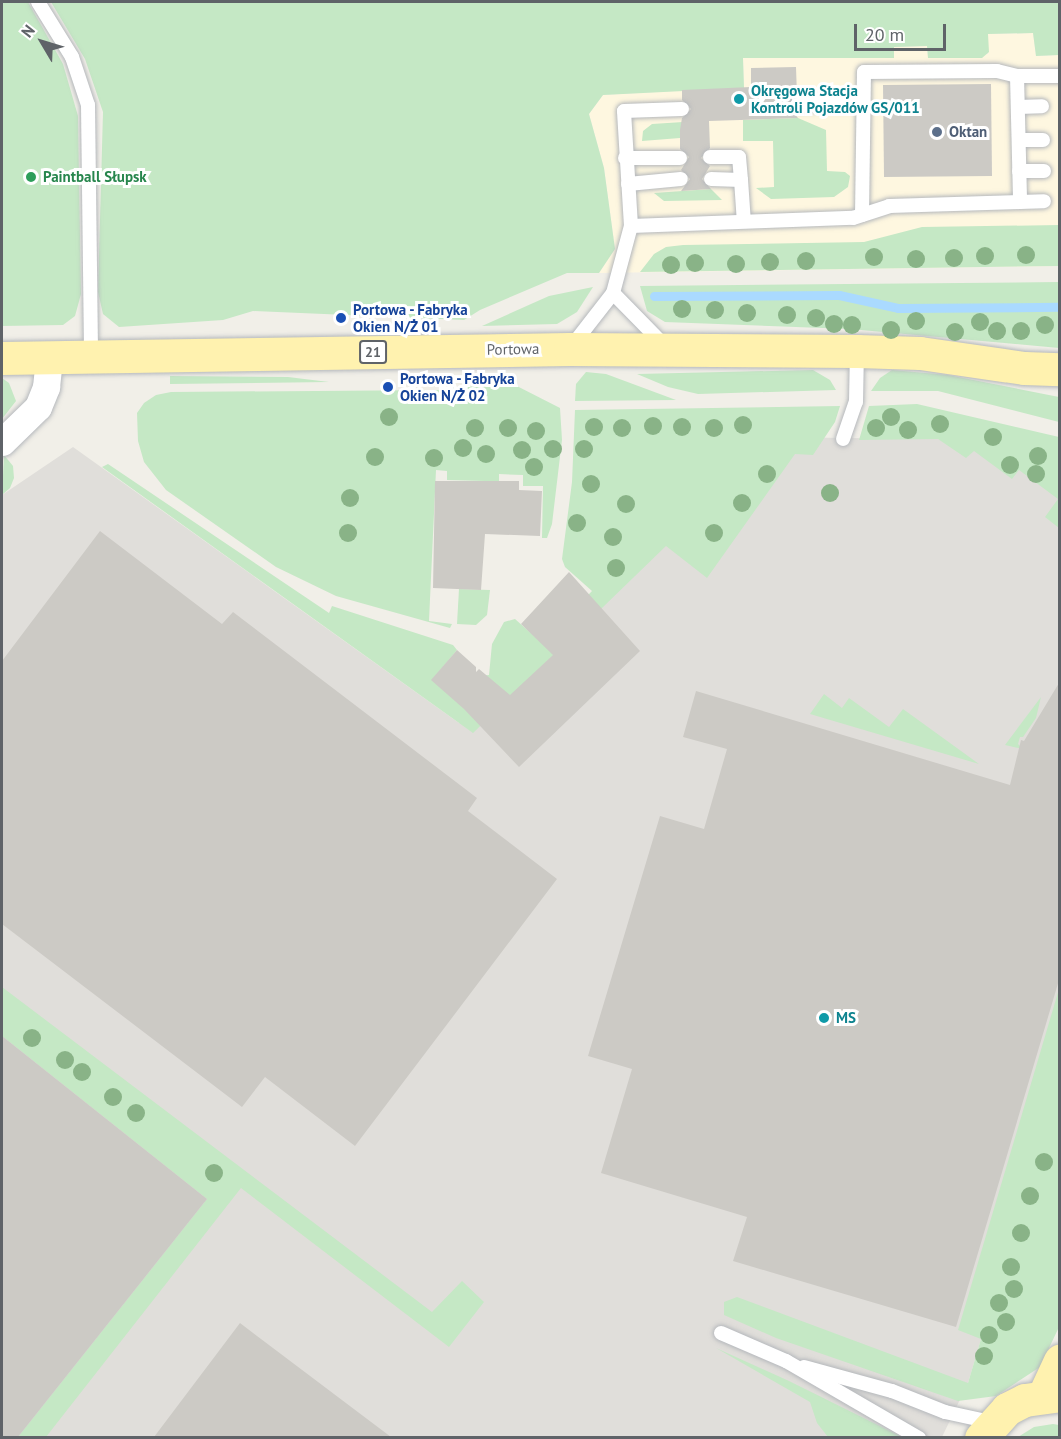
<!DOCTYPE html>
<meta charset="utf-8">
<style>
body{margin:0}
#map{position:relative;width:1061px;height:1439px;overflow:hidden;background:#f1efe8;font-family:"PT Sans",sans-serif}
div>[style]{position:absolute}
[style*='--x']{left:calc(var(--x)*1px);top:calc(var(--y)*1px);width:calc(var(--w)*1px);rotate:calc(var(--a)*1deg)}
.commercial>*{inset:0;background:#fef7e0}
.industrial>*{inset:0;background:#e0deda}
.green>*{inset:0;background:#c5e8c5}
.stream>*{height:9px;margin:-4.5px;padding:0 4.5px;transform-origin:4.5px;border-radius:4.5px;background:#aadaff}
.building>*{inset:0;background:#cccac5}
.roads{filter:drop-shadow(0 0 2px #b5b8bc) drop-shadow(0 0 2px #b5b8bc)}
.service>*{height:14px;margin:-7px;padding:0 7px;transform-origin:7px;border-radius:7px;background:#fff}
.minor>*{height:27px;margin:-13.5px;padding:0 13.5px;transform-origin:13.5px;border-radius:13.5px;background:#fff}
.primary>*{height:33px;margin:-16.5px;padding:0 16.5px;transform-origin:16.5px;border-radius:16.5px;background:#fff2af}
.trees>*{width:18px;height:18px;margin:-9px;border-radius:50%;background:#89b387}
.dots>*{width:16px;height:16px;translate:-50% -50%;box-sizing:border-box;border:3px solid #fff;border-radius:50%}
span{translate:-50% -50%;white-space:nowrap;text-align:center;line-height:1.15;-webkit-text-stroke:6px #fff;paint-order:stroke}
.shield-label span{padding:2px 4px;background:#fff;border:2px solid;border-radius:4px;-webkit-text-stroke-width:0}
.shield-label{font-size:14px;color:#5f6368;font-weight:700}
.culture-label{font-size:15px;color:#0d838f;font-weight:700}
.left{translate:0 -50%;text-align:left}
.service-label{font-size:15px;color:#4e5e75;font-weight:700}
.leisure-label{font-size:15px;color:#27864d;font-weight:700}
.transit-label{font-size:15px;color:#164399;font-weight:700}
.street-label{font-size:15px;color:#5f6368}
.frame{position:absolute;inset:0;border:3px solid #5f6368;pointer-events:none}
.north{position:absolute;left:12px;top:12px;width:60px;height:60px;-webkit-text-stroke:4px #fff;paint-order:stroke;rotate:308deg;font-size:16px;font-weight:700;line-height:24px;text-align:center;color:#5f6368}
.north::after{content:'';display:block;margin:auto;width:21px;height:27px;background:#5f6368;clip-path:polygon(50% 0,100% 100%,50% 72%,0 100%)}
.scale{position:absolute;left:854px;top:24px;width:92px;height:27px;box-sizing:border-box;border:3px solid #5f6368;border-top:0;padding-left:8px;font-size:18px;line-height:21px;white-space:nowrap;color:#5f6368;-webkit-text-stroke:4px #fff;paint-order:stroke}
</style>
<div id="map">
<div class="commercial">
<i style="clip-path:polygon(1033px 33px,1036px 56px,1059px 55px,1059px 266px,599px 273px,615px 249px,604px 168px,589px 114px,603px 95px,744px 87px,743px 58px,894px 58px,894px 47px,927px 46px,928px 58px,988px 54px,988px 34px)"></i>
</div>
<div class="industrial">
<i style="clip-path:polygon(756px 437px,938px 439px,1042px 466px,1060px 490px,1059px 1077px,968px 1383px,942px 1437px,2px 1438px,2px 495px,73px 447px,459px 723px)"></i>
</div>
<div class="green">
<i style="clip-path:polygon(2px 2px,28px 2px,63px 64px,78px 116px,81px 294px,75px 316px,63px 325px,2px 326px)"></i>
<i style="clip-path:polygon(51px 2px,1059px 2px,1059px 55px,1036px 56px,1033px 33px,988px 34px,989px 52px,982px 58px,928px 58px,927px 46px,894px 47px,894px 58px,743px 58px,744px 88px,603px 95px,589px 114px,604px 168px,615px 249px,599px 273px,567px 273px,480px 310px,464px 320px,253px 311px,223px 320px,119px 327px,103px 314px,98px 292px,103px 112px,85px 59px)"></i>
<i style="clip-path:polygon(798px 118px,826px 130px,827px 171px,845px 172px,850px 176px,848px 187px,834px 197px,771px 199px,756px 188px,774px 187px,773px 141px,743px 141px,743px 120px)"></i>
<i style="clip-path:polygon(683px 122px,709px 129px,680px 130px,680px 138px,642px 141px,643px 131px,652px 124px)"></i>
<i style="clip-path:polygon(711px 189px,722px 200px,664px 201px,654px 193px)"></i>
<i style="clip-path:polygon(1059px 225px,1059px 266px,640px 272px,654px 254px,666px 247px,683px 245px,864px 242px,922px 227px)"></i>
<i style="clip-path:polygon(1059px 282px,1059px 348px,850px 329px,665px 322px,647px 311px,640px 286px)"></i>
<i style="clip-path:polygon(593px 287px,577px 312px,557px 324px,482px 326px,549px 296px)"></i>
<i style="clip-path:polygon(813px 370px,830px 380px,836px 390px,698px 394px,668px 387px,637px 374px)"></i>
<i style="clip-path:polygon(892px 370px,948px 375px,1059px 397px,1059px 422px,938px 391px,871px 391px,880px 378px)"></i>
<i style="clip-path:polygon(586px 372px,606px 374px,676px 400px,575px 401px,576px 384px)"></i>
<i style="clip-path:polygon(170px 376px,288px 377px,329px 382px,170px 384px)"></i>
<i style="clip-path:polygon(2px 378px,9px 383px,16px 401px,2px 419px)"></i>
<i style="clip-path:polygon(509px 382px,560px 408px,562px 440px,552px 524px,547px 538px,542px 538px,543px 486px,523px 486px,523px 475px,499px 474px,499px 485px,485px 481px,447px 480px,447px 471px,436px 470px,429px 621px,452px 624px,450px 628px,336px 596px,276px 567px,166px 490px,144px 462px,138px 441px,137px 413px,144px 403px,156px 395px,171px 392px,440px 390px)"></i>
<i style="clip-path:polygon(917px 404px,1059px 437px,1059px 528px,1045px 517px,1058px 499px,1019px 470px,1012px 479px,974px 451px,966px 458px,938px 439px,859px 440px,869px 406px)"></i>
<i style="clip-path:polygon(840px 406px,835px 422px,813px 455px,795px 454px,707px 578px,666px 546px,473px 733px,102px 467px,108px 464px,329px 613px,332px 606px,453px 645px,457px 650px,432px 680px,489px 675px,492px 644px,504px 622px,515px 619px,542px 643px,592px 591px,565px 567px,562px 559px,572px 482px,575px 410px)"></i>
<i style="clip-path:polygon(4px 455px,13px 466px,14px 478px,10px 488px,2px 495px)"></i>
<i style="clip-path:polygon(459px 589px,490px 590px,487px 615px,476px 625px,457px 624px)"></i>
<i style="clip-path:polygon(824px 694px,842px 708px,849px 698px,889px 727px,903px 709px,979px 764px,810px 714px)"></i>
<i style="clip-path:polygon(1041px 697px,1036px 718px,1023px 737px,1020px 737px,1018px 744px,1023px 749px,1005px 745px)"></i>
<i style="clip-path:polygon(2px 987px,432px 1312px,462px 1281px,484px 1302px,449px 1347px,241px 1188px,46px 1437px,18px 1437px,207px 1199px,2px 1036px)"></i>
<i style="clip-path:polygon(1059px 989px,1059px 1327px,1040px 1367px,996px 1396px,958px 1401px,776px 1338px,724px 1315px,724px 1302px,737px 1297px,968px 1383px,981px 1339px,958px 1330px)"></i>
<i style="clip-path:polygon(716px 1348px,789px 1381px,902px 1437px,828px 1437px,817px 1423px,810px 1402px)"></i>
<i style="clip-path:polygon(1053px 1424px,1059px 1425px,1059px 1437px,1018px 1437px,1034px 1427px)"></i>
</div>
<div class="stream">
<i style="--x:654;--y:296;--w:185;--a:-0.3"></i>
<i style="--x:839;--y:295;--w:60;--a:12.4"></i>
<i style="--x:898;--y:308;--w:162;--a:-0.4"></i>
</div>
<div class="building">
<i style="clip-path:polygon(796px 67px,797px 96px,788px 106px,798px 118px,709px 121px,710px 148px,701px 158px,710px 166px,702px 179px,711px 189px,681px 191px,690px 179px,681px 170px,689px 157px,680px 149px,680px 130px,682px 118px,691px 109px,682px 100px,682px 90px,751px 87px,751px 68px)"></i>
<i style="clip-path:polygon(991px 84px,992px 176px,884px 177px,883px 85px)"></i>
<i style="clip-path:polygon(435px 481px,519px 481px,519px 490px,542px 491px,540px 536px,485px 534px,481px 590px,433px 588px)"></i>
<i style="clip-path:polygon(100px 531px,222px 624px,233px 612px,477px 798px,468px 811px,557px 879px,355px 1146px,265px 1077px,242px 1107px,2px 924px,2px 661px)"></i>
<i style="clip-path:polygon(569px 572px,640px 651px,519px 767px,464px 709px,431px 680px,457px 650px,476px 667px,476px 672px,479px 669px,510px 695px,553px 655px,521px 624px)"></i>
<i style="clip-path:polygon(1059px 683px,1059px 980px,956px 1327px,733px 1261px,747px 1217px,601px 1173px,632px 1069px,588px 1056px,660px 816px,704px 829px,727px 749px,683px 737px,696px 691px,1010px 785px,1021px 740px,1024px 741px)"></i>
<i style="clip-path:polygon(2px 1036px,207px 1199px,18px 1437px,2px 1437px)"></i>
<i style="clip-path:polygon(240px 1323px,265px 1342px,391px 1437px,154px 1437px)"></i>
</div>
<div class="roads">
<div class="service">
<i style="--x:38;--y:2;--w:65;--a:58.3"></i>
<i style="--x:72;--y:57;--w:51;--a:71.6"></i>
<i style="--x:88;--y:105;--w:252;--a:89.3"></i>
<i style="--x:1017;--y:76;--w:126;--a:88.6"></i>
<i style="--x:797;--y:105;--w:67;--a:-1.7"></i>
<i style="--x:1018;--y:107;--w:24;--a:-2"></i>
<i style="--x:1019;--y:140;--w:24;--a:0"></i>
<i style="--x:710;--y:157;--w:29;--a:0"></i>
<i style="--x:739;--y:157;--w:23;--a:85"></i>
<i style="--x:625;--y:158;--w:55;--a:0"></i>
<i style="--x:1019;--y:171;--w:25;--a:0"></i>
<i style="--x:711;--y:179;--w:30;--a:2"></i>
<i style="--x:741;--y:180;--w:39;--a:86"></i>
<i style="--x:628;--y:184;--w:53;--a:-5.4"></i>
<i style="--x:862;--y:215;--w:143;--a:-89.2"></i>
<i style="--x:864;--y:72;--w:133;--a:-0.4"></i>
<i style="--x:997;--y:71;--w:21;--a:14"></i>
<i style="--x:1017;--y:76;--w:43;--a:0"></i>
<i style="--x:631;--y:226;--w:222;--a:-2.1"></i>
<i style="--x:853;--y:218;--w:38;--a:-18"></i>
<i style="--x:889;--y:206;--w:155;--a:-1.8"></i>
<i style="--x:613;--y:293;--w:73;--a:45.6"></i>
<i style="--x:571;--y:347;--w:68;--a:-52.1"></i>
<i style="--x:613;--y:293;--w:69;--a:-75"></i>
<i style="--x:631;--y:226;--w:115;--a:-93.5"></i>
<i style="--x:624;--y:111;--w:58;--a:-2"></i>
<i style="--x:843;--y:439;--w:39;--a:-71"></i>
<i style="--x:856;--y:402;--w:51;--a:-88.9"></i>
<i style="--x:721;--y:1333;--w:71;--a:23.3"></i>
<i style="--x:786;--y:1361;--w:154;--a:30.1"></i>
<i style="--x:804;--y:1367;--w:91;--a:15.3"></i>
<i style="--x:892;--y:1391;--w:57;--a:21.6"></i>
<i style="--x:945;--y:1412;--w:47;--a:12.3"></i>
</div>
<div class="minor">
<i style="--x:2;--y:442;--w:50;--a:-44.2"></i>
<i style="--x:38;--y:407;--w:22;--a:-68"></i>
<i style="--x:46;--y:387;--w:29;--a:-84"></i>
</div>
<div class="primary">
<i style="--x:2;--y:358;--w:568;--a:-0.91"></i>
<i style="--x:570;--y:349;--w:287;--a:0.4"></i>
<i style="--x:857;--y:351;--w:63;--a:1.8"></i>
<i style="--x:920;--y:353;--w:105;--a:8.2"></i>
<i style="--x:1024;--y:368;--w:36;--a:2"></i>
<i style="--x:1044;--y:1395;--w:38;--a:-65"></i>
<i style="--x:981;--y:1438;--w:39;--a:-48"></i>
<i style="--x:1007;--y:1409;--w:20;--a:-27"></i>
<i style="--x:1025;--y:1400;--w:35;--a:-8"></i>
</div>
</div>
<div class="trees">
<i style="left:1026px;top:255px"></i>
<i style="left:985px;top:256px"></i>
<i style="left:874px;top:257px"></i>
<i style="left:954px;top:258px"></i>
<i style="left:916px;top:259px"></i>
<i style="left:806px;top:261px"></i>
<i style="left:770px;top:262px"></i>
<i style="left:695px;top:263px"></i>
<i style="left:736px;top:264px"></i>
<i style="left:671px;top:265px"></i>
<i style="left:682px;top:309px"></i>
<i style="left:715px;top:310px"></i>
<i style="left:747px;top:313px"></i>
<i style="left:787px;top:315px"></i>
<i style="left:816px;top:318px"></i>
<i style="left:916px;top:321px"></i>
<i style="left:980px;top:322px"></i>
<i style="left:834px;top:324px"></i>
<i style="left:852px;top:325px"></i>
<i style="left:1045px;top:325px"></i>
<i style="left:891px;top:330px"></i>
<i style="left:997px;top:331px"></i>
<i style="left:1021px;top:331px"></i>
<i style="left:955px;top:332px"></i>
<i style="left:389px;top:417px"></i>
<i style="left:891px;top:417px"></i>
<i style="left:940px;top:424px"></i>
<i style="left:743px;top:425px"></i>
<i style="left:653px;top:426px"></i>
<i style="left:594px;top:427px"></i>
<i style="left:682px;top:427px"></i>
<i style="left:475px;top:428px"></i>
<i style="left:508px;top:428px"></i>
<i style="left:622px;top:428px"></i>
<i style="left:714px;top:428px"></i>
<i style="left:876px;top:428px"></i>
<i style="left:908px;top:430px"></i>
<i style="left:536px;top:431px"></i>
<i style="left:993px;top:437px"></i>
<i style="left:463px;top:448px"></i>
<i style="left:553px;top:449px"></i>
<i style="left:584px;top:449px"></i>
<i style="left:522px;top:450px"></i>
<i style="left:486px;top:454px"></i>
<i style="left:1038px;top:456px"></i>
<i style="left:375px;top:457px"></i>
<i style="left:434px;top:458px"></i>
<i style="left:1010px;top:465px"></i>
<i style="left:534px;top:467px"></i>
<i style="left:767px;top:474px"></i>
<i style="left:1036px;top:474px"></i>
<i style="left:591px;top:484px"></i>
<i style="left:830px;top:493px"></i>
<i style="left:350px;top:498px"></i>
<i style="left:742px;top:503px"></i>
<i style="left:626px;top:504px"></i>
<i style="left:577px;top:523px"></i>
<i style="left:348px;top:533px"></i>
<i style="left:714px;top:533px"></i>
<i style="left:613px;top:537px"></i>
<i style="left:616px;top:568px"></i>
<i style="left:32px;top:1038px"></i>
<i style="left:65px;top:1060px"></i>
<i style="left:82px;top:1072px"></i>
<i style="left:113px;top:1097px"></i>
<i style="left:136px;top:1113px"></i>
<i style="left:1044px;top:1162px"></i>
<i style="left:214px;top:1173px"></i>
<i style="left:1030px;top:1196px"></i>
<i style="left:1021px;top:1233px"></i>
<i style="left:1011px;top:1267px"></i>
<i style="left:1014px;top:1289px"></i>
<i style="left:999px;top:1303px"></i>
<i style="left:1006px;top:1322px"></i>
<i style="left:989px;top:1335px"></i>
<i style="left:984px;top:1356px"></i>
</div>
<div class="dots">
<i style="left:739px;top:99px;background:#0f9aa8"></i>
<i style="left:937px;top:132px;background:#5c6f8a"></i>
<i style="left:31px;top:177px;background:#2e9e5b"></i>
<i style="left:341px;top:318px;background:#1a4fb4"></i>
<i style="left:388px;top:387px;background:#1a4fb4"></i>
<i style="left:824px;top:1018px;background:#0f9aa8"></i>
</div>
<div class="shield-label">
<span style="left:373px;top:352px">21</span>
</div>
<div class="culture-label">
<span class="left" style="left:751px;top:99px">Okręgowa Stacja<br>Kontroli Pojazdów GS/011</span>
<span class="left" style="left:836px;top:1018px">MS</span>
</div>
<div class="service-label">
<span class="left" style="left:949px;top:132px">Oktan</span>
</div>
<div class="leisure-label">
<span class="left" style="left:43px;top:177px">Paintball Słupsk</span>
</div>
<div class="transit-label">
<span class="left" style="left:353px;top:318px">Portowa - Fabryka<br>Okien N/Ż 01</span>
<span class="left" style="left:400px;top:387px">Portowa - Fabryka<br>Okien N/Ż 02</span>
</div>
<div class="street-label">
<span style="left:513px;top:349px;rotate:-1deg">Portowa</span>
</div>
<div class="frame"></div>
<div class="north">N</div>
<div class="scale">20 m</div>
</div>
